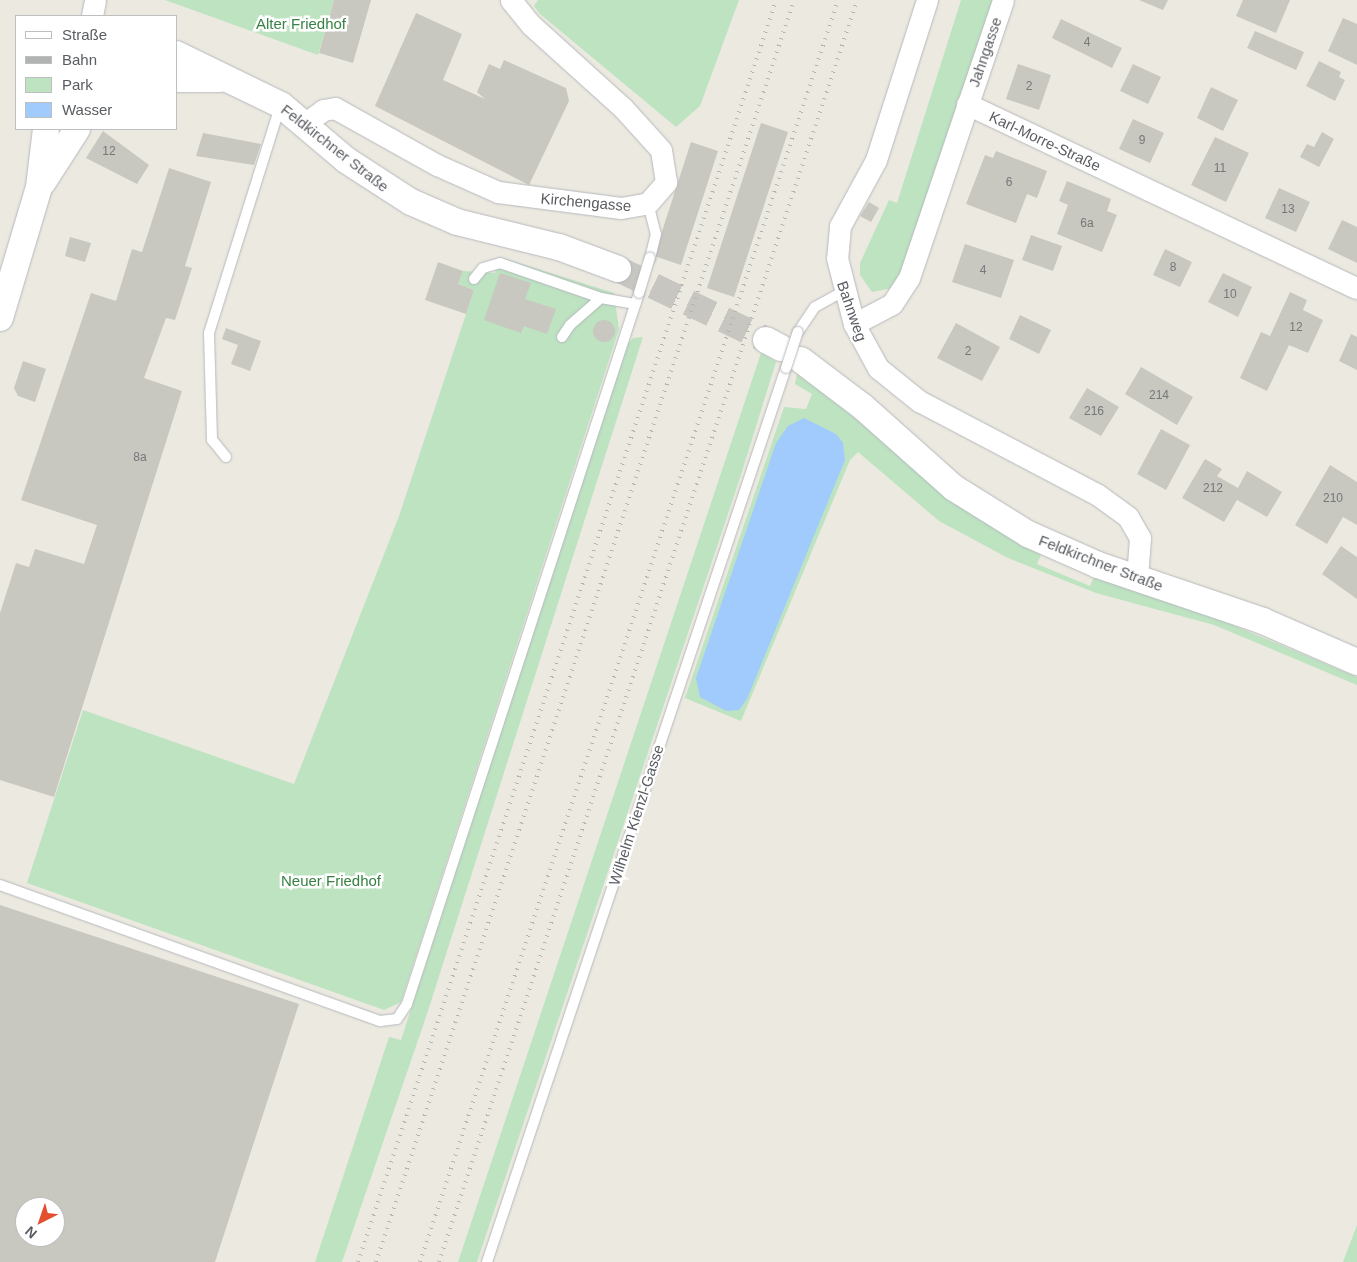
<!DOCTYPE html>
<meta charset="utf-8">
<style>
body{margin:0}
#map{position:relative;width:1357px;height:1262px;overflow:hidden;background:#eceae0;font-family:Arial,sans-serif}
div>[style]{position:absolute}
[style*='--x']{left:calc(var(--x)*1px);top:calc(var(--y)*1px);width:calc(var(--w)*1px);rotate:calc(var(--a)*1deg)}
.green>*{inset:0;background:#bde3c1}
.water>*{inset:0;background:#a0cbfc}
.building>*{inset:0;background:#c8c7c0}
.round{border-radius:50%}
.tertiary-tunnel>*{height:26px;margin-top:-13px;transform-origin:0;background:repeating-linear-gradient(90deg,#c7c6c0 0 26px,transparent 0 39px)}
.roads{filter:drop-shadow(0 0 1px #b6b8bd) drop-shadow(0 0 1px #b6b8bd)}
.service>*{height:10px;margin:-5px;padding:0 5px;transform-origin:5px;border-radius:5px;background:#fff}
.minor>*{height:21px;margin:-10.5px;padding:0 10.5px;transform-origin:10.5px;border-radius:10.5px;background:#fff}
.tertiary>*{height:26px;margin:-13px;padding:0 13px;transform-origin:13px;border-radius:13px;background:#fff}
.rail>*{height:4px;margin-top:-2px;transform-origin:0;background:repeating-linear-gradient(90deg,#b2b3b3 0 1px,transparent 0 7px)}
.bridges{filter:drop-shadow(0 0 1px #b6b8bd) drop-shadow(0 0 1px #b6b8bd)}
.service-bridge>*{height:10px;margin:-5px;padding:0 5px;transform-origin:5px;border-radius:5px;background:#fff}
span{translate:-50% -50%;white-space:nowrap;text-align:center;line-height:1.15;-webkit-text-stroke:5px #fff;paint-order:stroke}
.number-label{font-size:12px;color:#757779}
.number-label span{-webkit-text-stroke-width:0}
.park-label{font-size:15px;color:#378242}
.street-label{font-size:15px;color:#595c61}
.legend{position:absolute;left:15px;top:15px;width:162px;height:115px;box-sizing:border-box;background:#fff;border:1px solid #bdbec0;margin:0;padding:6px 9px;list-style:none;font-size:15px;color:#595c61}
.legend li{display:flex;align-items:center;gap:10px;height:25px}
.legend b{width:25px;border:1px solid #bdbec0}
.north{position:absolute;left:15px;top:1197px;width:50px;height:50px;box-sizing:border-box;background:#fff;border:1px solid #bdbec0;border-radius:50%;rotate:221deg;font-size:14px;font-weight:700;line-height:20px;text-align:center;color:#595c61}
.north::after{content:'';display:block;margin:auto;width:18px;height:22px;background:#e34f2f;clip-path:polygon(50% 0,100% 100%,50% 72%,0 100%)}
</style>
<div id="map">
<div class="green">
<i style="clip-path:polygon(165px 0,334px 0,318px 55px)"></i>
<i style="clip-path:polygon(538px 0,739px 0,700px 106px,676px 127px,540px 14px,534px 6px)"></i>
<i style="clip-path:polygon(961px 0,998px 0,905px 268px,893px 288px,872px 292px,860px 275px,860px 263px,889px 200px,897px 203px)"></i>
<i style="clip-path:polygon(500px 257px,614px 293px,619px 329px,401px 1002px,384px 1010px,27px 883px,83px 710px,294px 784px,399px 516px,474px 290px,458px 284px,463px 271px,495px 273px)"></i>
<i style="clip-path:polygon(643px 337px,427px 1014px,342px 1262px,315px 1262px,389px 1037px,401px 1040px,626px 346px,633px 338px)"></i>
<i style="clip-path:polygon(761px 353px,776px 362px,740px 478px,477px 1262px,458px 1262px)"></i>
<i style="clip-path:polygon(797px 374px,855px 418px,946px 498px,1041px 555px,1037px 564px,1090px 586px,1094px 577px,1228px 623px,1357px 677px,1357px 685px,1214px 625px,1096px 593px,1008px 558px,939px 521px,858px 452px,850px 460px,741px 721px,685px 698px,784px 407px,806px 409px,812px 394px,795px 384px)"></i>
<i style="clip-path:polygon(1357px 1225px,1357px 1262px,1343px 1262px)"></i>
</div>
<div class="water">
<i style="clip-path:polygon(804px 418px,836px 434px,843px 443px,845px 460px,747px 699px,739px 710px,726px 711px,700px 697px,696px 678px,776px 443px,788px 426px)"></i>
</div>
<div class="building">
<i style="clip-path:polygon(334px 0,371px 0,353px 63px,319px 53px)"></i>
<i style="clip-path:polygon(1139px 0,1168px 0,1163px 10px)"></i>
<i style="clip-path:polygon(1243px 0,1290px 0,1276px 33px,1236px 16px)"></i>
<i style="clip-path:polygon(416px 13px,462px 34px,443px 80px,485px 99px,477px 92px,489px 64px,500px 69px,504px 60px,566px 88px,569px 101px,529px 185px,375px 106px)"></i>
<i style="clip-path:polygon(1343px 18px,1357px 24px,1357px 65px,1328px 51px)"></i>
<i style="clip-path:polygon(1061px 19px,1122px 48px,1112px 68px,1052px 38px)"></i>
<i style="clip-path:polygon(1255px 31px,1304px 52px,1296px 70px,1247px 48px)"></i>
<i style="clip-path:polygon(1319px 61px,1341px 72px,1339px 77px,1345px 80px,1335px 101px,1306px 86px)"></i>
<i style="clip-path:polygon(1018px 64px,1051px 75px,1039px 110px,1006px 99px)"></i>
<i style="clip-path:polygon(1133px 64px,1161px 77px,1148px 104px,1120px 91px)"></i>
<i style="clip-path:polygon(1211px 87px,1238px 100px,1223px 131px,1197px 118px)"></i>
<i style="clip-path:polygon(1133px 119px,1164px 133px,1150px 163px,1119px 149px)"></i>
<i style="clip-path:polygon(761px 123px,788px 132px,734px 297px,707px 288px)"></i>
<i style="clip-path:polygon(103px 131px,149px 165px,137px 184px,86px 158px)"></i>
<i style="clip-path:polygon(1322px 132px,1334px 139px,1319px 167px,1300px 157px,1307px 144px,1314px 147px)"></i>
<i style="clip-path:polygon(203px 133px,261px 144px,254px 165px,196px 156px)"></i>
<i style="clip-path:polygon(1215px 137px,1249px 153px,1226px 202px,1191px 185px)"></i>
<i style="clip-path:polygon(691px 142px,718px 151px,681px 265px,654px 256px)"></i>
<i style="clip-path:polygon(996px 151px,1047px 171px,1037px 198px,1027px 194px,1016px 223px,966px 204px,985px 155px,993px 158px)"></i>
<i style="clip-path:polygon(169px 168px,211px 182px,185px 266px,192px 268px,175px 320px,166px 318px,144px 378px,182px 391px,54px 797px,0 780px,0 613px,16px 563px,29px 567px,35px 549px,84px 564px,97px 525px,21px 500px,91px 293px,116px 301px,132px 249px,142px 252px)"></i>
<i style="clip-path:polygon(1067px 181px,1111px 199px,1107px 211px,1117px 215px,1102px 252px,1057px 234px,1068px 205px,1059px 201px)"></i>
<i style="clip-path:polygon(1279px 188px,1310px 202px,1296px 232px,1265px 218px)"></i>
<i style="clip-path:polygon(869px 202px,879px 208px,871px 222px,860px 216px)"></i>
<i style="clip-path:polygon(1342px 220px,1357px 227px,1357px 263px,1328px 249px)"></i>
<i style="clip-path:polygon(1031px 235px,1062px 246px,1053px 271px,1022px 260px)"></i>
<i style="clip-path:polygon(70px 237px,91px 243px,85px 262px,65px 256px)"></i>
<i style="clip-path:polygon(965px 244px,1014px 260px,1001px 298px,952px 282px)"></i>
<i style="clip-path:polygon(1165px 249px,1192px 262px,1180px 287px,1153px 275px)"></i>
<i style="clip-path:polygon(438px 262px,463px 271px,458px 284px,474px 290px,466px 314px,425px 300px)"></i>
<i style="clip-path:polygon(500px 273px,531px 283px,525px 299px,556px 309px,547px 334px,524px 326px,521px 333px,484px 320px)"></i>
<i style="clip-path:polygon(1223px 273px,1252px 287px,1238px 317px,1208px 302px)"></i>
<i style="clip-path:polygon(1290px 292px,1307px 300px,1303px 310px,1323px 320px,1308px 353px,1289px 345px,1267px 391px,1240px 378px,1261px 332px,1270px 336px)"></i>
<i style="clip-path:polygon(1020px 315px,1051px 330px,1039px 354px,1009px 339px)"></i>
<i class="round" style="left:593px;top:320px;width:22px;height:22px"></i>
<i style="clip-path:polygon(956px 323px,1000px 347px,982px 381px,937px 358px)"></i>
<i style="clip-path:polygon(226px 328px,261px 341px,250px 371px,231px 364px,238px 345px,222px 339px)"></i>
<i style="clip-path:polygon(1351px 334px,1357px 337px,1357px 370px,1339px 361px)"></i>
<i style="clip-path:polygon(23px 361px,46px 369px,35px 402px,18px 396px,14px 388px)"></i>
<i style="clip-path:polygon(1141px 367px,1193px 397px,1177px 425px,1125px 394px)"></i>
<i style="clip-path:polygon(1087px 388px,1119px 407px,1101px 436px,1069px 418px)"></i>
<i style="clip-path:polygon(1161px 429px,1190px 445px,1166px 490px,1137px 474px)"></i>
<i style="clip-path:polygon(1205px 459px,1222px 469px,1217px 476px,1238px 488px,1247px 471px,1282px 492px,1267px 517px,1237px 500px,1224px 522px,1182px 498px)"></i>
<i style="clip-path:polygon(1330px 465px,1357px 482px,1357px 525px,1343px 517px,1327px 544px,1295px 525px)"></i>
<i style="clip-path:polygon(1341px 546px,1357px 557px,1357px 599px,1322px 574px)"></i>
<i style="clip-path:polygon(evenodd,0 905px,299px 1004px,215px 1262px,0 1262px,0 905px,25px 1207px,55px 1207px,55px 1237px,25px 1237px,25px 1207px)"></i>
</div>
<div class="tertiary-tunnel">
<i style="--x:618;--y:269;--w:164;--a:25.6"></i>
</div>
<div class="roads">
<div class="service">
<i style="--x:648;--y:203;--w:32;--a:76"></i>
<i style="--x:656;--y:234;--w:25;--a:104"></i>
<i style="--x:474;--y:279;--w:14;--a:-51"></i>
<i style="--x:483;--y:268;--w:18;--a:-16"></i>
<i style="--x:500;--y:263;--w:107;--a:19.1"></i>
<i style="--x:601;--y:298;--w:35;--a:10"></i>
<i style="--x:798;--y:332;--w:30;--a:-56"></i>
<i style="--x:815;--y:307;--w:33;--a:-29"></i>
<i style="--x:562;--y:337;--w:14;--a:-56"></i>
<i style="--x:570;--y:325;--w:41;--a:-41.1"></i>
<i style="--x:226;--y:457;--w:22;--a:-129"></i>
<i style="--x:212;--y:440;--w:107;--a:-91.6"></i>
<i style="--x:209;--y:333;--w:238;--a:-72.6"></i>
<i style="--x:0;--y:885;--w:404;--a:19.7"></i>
<i style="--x:380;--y:1021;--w:17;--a:-7"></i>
<i style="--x:397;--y:1019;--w:18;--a:-56"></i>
<i style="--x:407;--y:1004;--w:748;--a:-71.93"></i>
<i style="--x:487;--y:1262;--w:943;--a:-71.51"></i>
</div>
<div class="minor">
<i style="--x:927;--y:0;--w:168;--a:107.7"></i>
<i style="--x:876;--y:160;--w:75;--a:118.6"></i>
<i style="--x:840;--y:226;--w:32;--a:95"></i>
<i style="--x:837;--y:258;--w:68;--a:75.6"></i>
<i style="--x:854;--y:324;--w:50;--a:61.4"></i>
<i style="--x:878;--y:368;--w:53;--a:38.8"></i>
<i style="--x:919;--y:401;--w:202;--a:27.7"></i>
<i style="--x:1098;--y:495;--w:37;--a:36"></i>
<i style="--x:1128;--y:517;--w:24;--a:60"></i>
<i style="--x:1140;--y:538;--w:40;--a:94.3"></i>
<i style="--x:92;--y:16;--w:16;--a:-79"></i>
<i style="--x:967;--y:104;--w:431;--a:25.3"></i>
<i style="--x:304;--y:124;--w:24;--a:-36"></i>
<i style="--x:323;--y:110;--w:12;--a:-9"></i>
<i style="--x:335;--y:108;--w:117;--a:29.2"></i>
<i style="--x:437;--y:165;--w:67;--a:23.9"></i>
<i style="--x:498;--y:192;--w:124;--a:7.4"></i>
<i style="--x:621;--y:208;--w:27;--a:-10"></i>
<i style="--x:648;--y:203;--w:28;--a:-49"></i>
<i style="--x:666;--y:182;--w:32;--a:-99"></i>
<i style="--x:661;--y:150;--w:57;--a:-132.1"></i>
<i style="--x:623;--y:108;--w:124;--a:-137.9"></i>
<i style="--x:531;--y:25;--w:32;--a:-129"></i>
<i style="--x:854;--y:324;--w:43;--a:-27.8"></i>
<i style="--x:892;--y:304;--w:31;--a:-57"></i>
<i style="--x:909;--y:278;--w:293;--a:-71.3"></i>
</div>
<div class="tertiary">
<i style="--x:176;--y:54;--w:117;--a:25.9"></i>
<i style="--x:281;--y:105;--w:85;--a:40.2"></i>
<i style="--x:346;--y:160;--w:77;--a:32.9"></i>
<i style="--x:411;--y:202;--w:50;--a:23.5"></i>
<i style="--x:457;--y:222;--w:105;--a:13.8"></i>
<i style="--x:559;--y:247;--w:63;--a:20.4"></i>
<i style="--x:176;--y:79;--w:44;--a:0"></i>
<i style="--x:43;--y:182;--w:63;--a:-57.3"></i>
<i style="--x:0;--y:318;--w:137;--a:-73.4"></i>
<i style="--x:39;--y:187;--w:58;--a:-83.1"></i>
<i style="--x:766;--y:340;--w:17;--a:28"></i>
<i style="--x:801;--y:360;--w:78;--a:37.2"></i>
<i style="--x:863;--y:407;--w:122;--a:41.7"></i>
<i style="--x:954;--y:488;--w:87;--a:31.9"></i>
<i style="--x:1028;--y:534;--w:77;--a:23.9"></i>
<i style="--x:1098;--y:565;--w:174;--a:18.7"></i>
<i style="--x:1263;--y:621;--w:103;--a:23.6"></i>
</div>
</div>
<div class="rail">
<i style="--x:358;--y:1262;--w:1329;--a:-71.67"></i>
<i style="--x:376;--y:1262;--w:1329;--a:-71.67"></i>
<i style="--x:420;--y:1262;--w:1329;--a:-71.67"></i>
<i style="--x:439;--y:1262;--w:1329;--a:-71.67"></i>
</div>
<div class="bridges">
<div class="service-bridge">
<i style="--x:639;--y:293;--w:37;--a:-73"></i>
<i style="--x:786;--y:368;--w:38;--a:-72"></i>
</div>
</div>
<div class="number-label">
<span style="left:1087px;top:43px">4</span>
<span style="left:1029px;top:87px">2</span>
<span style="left:1142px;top:141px">9</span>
<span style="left:109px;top:152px">12</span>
<span style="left:1220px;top:169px">11</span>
<span style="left:1009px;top:183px">6</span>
<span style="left:1288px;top:210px">13</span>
<span style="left:1087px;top:224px">6a</span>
<span style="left:1173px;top:268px">8</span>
<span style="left:983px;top:271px">4</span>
<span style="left:1230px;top:295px">10</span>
<span style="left:1296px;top:328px">12</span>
<span style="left:968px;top:352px">2</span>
<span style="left:1159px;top:396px">214</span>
<span style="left:1094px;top:412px">216</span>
<span style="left:140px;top:458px">8a</span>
<span style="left:1213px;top:489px">212</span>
<span style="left:1333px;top:499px">210</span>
</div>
<div class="park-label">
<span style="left:301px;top:24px">Alter Friedhof</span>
<span style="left:331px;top:881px">Neuer Friedhof</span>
</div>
<div class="street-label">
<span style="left:985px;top:52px;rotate:-71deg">Jahngasse</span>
<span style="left:1045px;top:141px;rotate:25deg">Karl-Morre-Straße</span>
<span style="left:335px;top:148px;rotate:38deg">Feldkirchner Straße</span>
<span style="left:586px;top:202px;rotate:5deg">Kirchengasse</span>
<span style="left:852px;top:311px;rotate:71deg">Bahnweg</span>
<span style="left:1101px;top:563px;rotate:21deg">Feldkirchner Straße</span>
<span style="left:636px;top:815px;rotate:-72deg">Wilhelm Kienzl-Gasse</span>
</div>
<ul class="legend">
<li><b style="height:6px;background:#fff"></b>Straße</li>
<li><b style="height:6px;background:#b2b3b3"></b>Bahn</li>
<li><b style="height:14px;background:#bde3c1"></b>Park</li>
<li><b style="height:14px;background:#a0cbfc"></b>Wasser</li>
</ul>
<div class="north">N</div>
</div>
